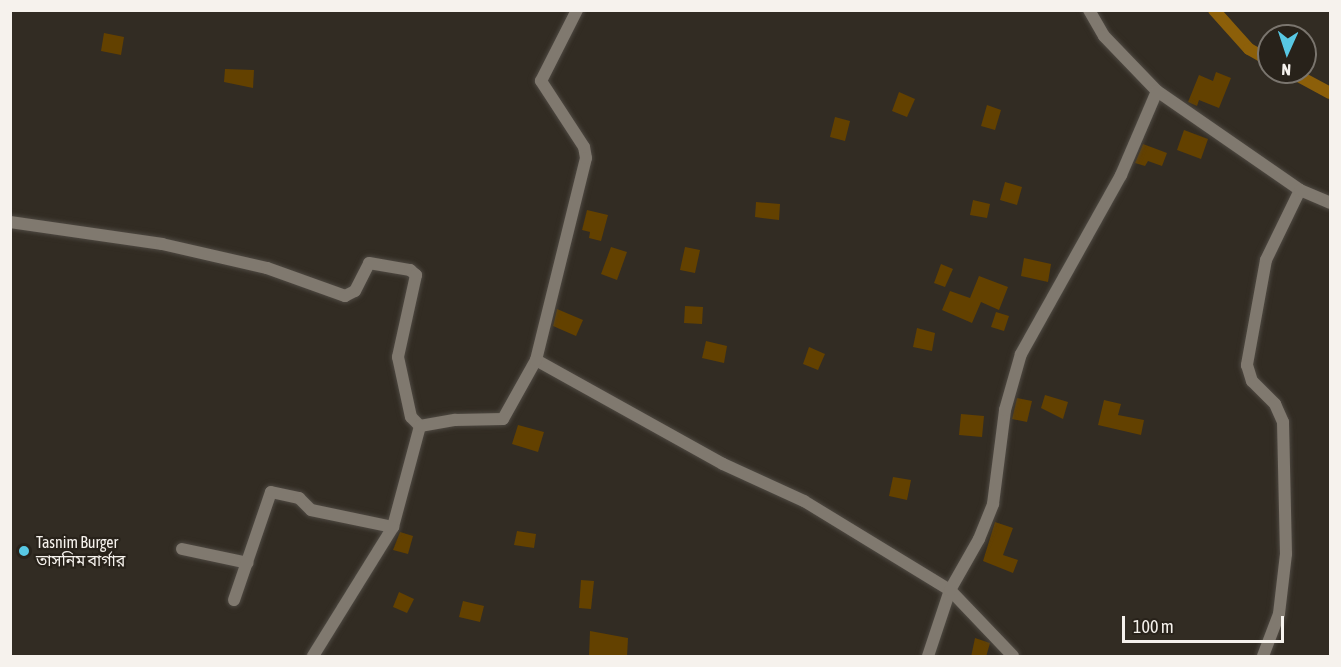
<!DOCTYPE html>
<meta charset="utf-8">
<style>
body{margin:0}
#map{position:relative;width:1341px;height:667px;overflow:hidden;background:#322c23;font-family:"Asap Condensed","Noto Sans Bengali",sans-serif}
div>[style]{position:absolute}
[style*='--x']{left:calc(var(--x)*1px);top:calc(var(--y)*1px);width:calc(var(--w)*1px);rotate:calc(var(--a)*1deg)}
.canal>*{height:12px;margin:-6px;padding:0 6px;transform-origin:6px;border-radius:6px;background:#8c5f09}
.building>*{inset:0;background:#634100}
.roads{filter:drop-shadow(0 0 2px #4e4942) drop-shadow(0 0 2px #4e4942)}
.street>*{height:12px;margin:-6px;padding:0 6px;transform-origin:6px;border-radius:6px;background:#80796f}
.dots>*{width:16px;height:16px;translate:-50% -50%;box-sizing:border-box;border:3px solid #28221a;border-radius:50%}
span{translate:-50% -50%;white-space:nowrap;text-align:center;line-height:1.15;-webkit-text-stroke:4.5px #28221a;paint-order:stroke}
.poi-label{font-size:16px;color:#f6f2ed}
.left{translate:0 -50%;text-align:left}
.frame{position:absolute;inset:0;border:12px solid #f6f2ed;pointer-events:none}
.north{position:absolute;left:1257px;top:24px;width:60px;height:60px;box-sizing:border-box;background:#28221a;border:2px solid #7a756e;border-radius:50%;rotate:183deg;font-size:16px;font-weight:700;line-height:24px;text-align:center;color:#f6f2ed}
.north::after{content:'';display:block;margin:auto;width:21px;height:27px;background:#58c8e4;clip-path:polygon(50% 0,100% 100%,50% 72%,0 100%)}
.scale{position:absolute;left:1122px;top:616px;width:162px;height:27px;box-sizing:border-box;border:3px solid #f6f2ed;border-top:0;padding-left:8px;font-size:18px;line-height:21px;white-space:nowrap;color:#f6f2ed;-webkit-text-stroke:4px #28221a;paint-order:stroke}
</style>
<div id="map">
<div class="canal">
<i style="--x:1214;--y:10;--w:52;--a:48.1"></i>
<i style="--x:1249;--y:49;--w:23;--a:29"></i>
<i style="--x:1291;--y:72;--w:44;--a:28.3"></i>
</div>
<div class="building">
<i style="clip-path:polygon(104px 33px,124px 37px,121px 55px,101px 51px)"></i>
<i style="clip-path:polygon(225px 69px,254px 70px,253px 88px,224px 82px)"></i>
<i style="clip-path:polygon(1216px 72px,1231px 78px,1219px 108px,1199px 100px,1197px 106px,1188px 102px,1199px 75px,1213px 81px)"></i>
<i style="clip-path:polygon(899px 92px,915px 99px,907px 117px,892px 111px)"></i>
<i style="clip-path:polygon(987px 105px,1001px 110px,995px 130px,981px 126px)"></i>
<i style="clip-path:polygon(835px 117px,850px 121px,845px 141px,830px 137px)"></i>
<i style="clip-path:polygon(1184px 130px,1208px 139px,1201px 159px,1177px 150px)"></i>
<i style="clip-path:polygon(1143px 144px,1167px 153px,1162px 166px,1148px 161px,1145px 166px,1135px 163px)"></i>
<i style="clip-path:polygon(1005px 182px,1022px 187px,1017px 205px,1000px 200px)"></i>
<i style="clip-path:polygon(973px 200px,990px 204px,987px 218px,970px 215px)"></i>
<i style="clip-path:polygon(756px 202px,780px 204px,779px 220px,755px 217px)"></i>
<i style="clip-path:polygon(587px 210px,608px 215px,601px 241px,589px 238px,590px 232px,582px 230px)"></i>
<i style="clip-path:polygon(611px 247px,627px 252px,617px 280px,601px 274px)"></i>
<i style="clip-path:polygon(685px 247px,700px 250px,695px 273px,680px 270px)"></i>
<i style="clip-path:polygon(1024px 258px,1051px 264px,1048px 282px,1021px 276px)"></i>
<i style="clip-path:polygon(941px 264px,953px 269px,945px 287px,934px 283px)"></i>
<i style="clip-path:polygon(979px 276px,1008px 287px,999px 310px,981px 302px,972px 323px,942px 310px,950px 291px,970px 298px)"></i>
<i style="clip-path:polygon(685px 306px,703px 307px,702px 324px,684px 323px)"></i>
<i style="clip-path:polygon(557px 309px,583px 320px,576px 336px,553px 326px)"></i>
<i style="clip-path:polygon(996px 312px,1009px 316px,1004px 331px,991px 327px)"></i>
<i style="clip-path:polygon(917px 328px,935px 333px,932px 351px,913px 347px)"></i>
<i style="clip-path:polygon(706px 341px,727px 346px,724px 363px,702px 358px)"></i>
<i style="clip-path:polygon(809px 347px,825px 354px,818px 370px,803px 364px)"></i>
<i style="clip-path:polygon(1045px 395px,1068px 402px,1063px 419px,1041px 408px)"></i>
<i style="clip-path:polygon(1017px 398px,1032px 401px,1027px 422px,1012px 419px)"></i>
<i style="clip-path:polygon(1104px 400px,1121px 404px,1118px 415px,1144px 420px,1141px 435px,1098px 425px)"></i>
<i style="clip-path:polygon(961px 414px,984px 416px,982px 437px,959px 435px)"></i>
<i style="clip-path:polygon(518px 425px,544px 432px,538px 452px,512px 444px)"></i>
<i style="clip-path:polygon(893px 477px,911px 480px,907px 500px,889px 496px)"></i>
<i style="clip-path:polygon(995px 522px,1013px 528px,1003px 555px,1018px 560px,1013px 573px,983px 561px)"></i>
<i style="clip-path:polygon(517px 531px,536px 534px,534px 548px,514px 545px)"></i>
<i style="clip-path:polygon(400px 532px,413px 536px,408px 554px,393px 550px)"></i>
<i style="clip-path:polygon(581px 580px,594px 581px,591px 609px,579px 608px)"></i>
<i style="clip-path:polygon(399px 592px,414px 599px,407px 613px,393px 607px)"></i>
<i style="clip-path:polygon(463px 601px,484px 606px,480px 622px,459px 617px)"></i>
<i style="clip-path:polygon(590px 631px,628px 638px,627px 657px,589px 657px)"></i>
<i style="clip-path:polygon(975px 638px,990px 643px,986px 657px,971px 657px)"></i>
</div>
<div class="roads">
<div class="street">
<i style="--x:1089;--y:10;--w:30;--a:60"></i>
<i style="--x:1104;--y:36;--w:76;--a:46.1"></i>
<i style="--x:1157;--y:91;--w:174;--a:34.7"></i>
<i style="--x:1300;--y:190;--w:78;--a:115.9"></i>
<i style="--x:1266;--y:260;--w:107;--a:100.3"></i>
<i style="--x:1247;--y:365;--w:17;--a:73"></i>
<i style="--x:1252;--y:381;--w:33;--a:45"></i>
<i style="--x:1275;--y:404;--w:20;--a:66"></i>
<i style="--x:1283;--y:422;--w:132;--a:88.7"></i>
<i style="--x:1286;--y:554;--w:60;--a:96.7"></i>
<i style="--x:1279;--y:614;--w:45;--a:110.9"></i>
<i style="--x:1300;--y:190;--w:33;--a:23"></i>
<i style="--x:10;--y:222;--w:154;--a:8.2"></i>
<i style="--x:162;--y:244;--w:108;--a:12.9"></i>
<i style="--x:267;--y:268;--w:83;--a:19.7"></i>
<i style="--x:345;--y:296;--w:11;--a:-27"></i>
<i style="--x:355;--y:291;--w:31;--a:-63"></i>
<i style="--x:369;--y:263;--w:42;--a:9.7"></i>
<i style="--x:410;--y:270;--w:8;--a:40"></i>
<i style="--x:416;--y:275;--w:84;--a:102.4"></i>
<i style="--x:398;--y:357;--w:61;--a:77.8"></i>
<i style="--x:411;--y:417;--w:13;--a:45"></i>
<i style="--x:420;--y:426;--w:105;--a:105"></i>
<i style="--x:393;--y:527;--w:152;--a:121.8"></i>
<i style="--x:536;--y:360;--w:214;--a:29.1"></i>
<i style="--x:723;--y:464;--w:89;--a:24.6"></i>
<i style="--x:804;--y:501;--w:171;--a:31.4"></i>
<i style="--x:950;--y:590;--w:70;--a:108.4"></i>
<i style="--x:420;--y:426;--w:36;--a:-10"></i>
<i style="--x:455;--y:420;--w:48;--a:-1.2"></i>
<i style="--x:503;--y:419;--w:68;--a:-60.8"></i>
<i style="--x:536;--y:360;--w:208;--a:-76.1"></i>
<i style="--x:586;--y:158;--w:11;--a:-100"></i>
<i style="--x:584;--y:147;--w:79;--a:-123.1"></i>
<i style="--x:541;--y:81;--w:80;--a:-63.1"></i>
<i style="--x:182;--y:549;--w:67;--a:12"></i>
<i style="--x:234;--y:600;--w:114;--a:-71.1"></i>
<i style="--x:271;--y:492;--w:29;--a:12"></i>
<i style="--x:299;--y:498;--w:17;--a:45"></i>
<i style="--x:311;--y:510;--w:84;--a:11.7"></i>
<i style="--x:1013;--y:656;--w:91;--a:-133.7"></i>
<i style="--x:950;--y:590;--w:59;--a:-60.4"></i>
<i style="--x:979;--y:539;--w:38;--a:-68"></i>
<i style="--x:993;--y:504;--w:95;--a:-82.7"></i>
<i style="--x:1005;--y:410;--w:58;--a:-74.1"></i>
<i style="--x:1021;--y:354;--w:205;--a:-60.8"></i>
<i style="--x:1121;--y:175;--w:91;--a:-66.8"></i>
</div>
</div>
<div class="dots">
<i style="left:24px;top:551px;background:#58c8e4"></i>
</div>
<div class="poi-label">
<span class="left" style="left:36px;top:551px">Tasnim Burger<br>তাসনিম বার্গার</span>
</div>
<div class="frame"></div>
<div class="north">N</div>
<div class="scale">100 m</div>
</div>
